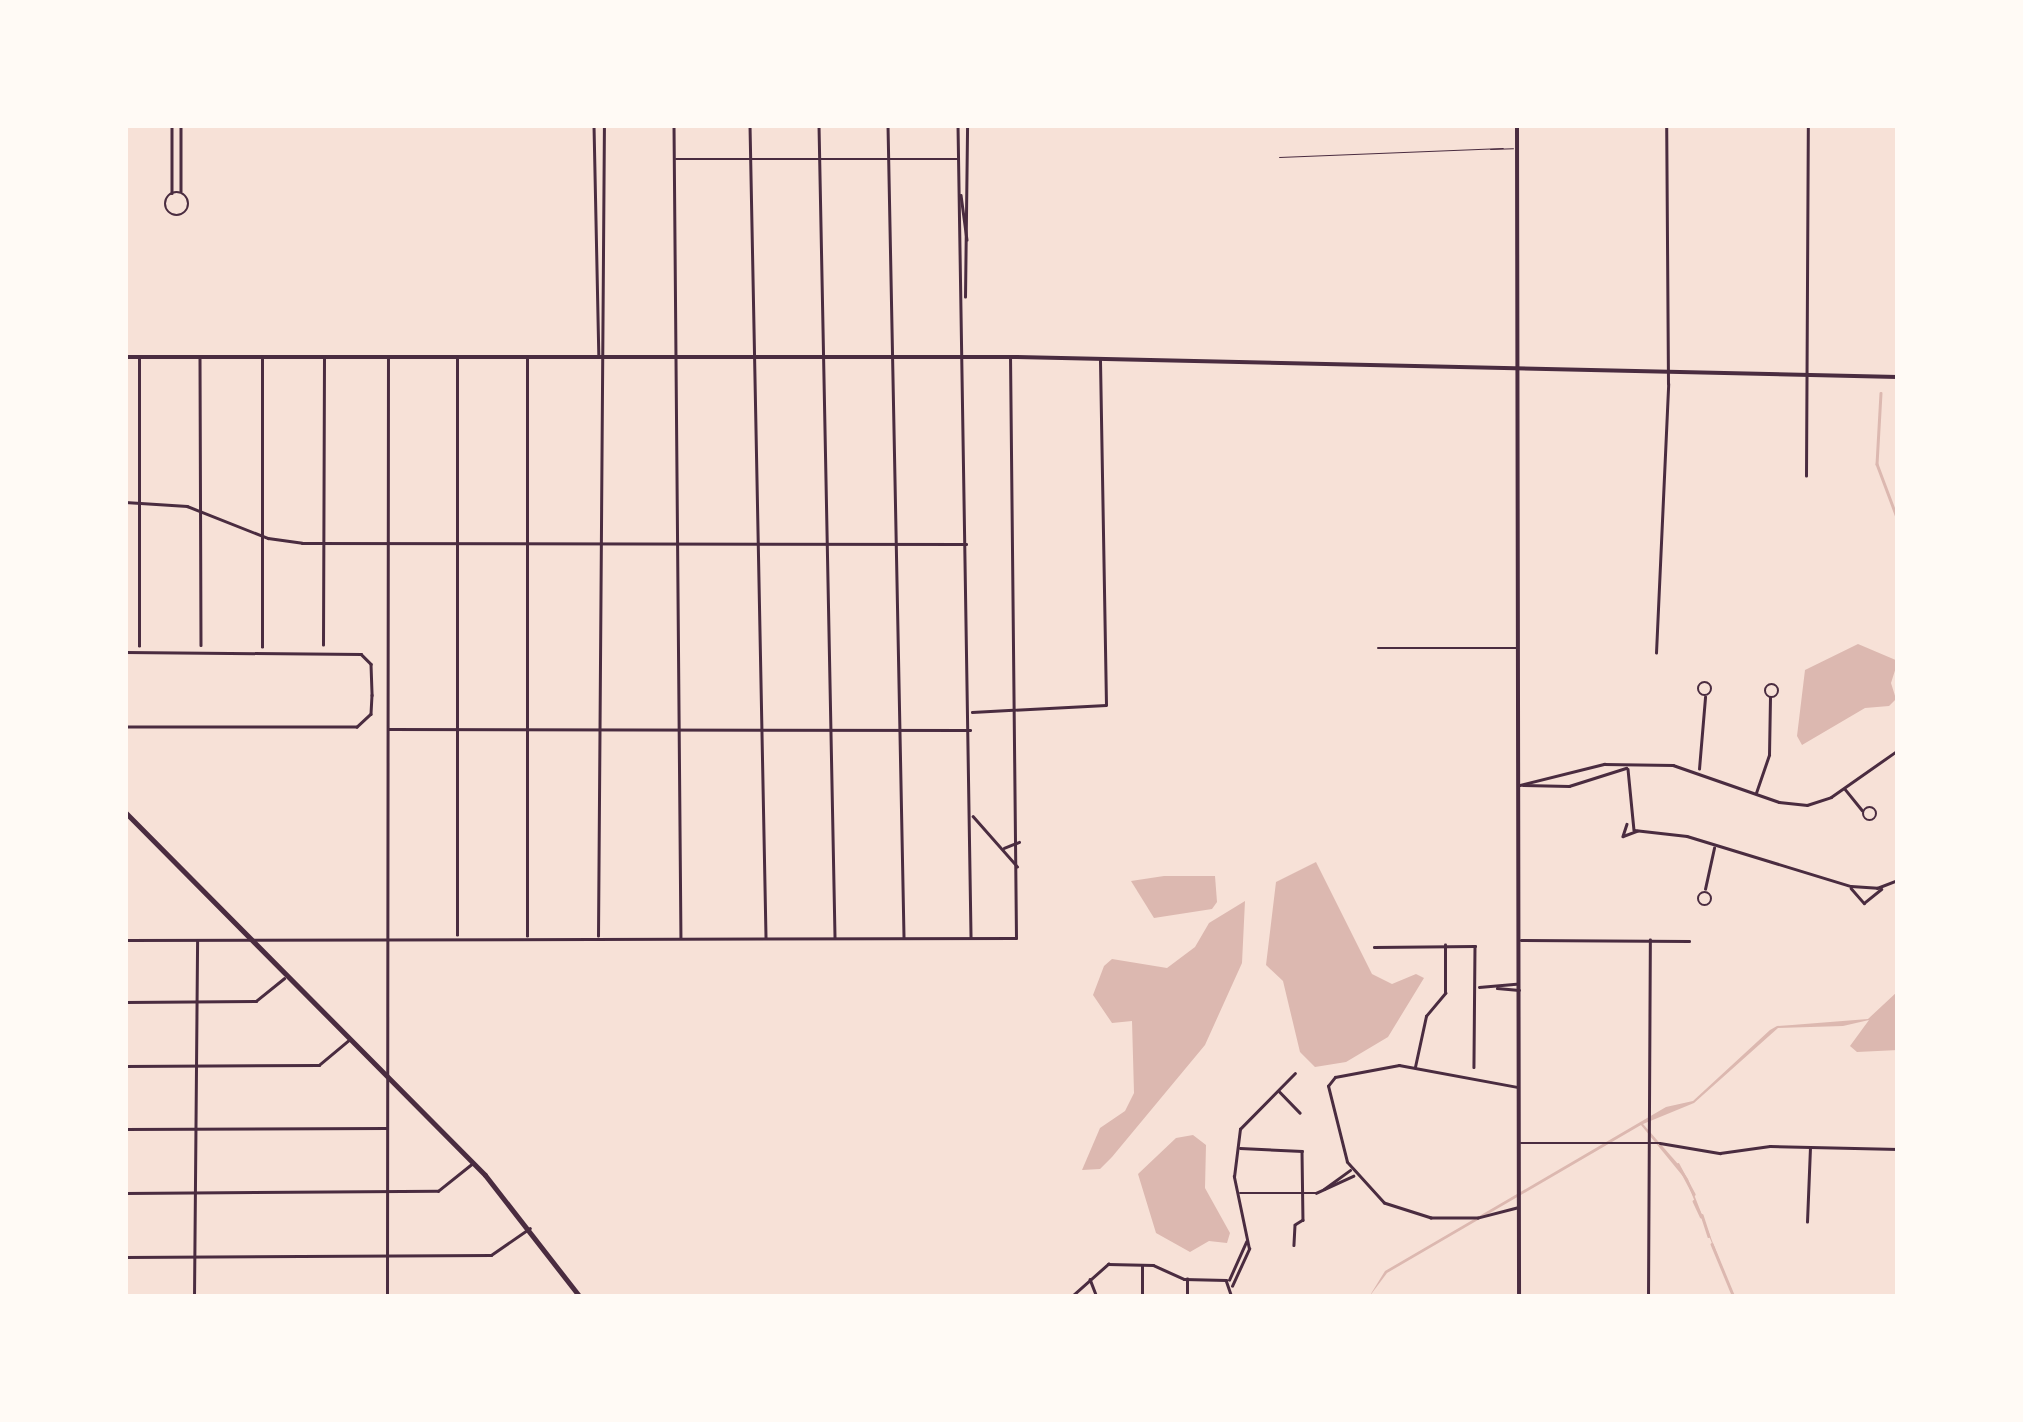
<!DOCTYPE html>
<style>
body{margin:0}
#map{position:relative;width:2023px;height:1422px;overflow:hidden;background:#f7e1d7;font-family:Quicksand,sans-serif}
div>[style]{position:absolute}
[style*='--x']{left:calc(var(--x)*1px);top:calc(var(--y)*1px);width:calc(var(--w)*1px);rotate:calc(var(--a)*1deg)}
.water>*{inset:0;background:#dcb8b0}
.stream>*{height:2.5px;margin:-1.25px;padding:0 1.25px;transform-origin:1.25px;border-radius:1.25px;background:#dcb8b0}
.service>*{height:1px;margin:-0.5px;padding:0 0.5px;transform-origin:0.5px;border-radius:0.5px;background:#4a2c40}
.minor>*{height:2.5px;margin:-1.25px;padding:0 1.25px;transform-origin:1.25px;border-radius:1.25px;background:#4a2c40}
.minor>.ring{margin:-1.25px;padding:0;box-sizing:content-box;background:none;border:2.5px solid #4a2c40;border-radius:50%}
.secondary>*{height:4px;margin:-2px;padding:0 2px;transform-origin:2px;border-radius:2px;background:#4a2c40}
.primary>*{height:5px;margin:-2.5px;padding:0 2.5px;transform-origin:2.5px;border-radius:2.5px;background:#4a2c40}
span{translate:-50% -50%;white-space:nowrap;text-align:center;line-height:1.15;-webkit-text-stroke:8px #fffaf5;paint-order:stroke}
.frame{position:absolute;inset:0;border:128px solid #fffaf5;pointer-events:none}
</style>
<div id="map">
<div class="water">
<i style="clip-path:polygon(1858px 644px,1898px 661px,1891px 683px,1896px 699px,1889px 706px,1865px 708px,1802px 745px,1797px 736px,1805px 670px)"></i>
<i style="clip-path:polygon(1316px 862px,1372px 974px,1392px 984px,1416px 974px,1424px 978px,1388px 1037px,1346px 1062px,1315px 1067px,1300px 1052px,1283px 981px,1266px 965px,1276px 882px)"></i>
<i style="clip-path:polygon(1164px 876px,1215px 876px,1217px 902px,1212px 909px,1154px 918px,1131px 881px)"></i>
<i style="clip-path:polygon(1245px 901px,1242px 963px,1205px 1045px,1112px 1157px,1100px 1169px,1082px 1170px,1100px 1128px,1125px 1111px,1134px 1093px,1132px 1021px,1112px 1023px,1093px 995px,1104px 966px,1112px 959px,1167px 968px,1195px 947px,1209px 923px)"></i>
<i style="clip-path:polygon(1898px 991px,1898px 1050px,1857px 1052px,1850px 1046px,1869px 1020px,1843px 1026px,1778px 1028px,1694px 1103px,1643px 1124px,1678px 1164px,1688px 1179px,1734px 1297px,1686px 1180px,1641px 1125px,1387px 1273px,1369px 1297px,1385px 1271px,1666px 1107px,1693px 1101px,1770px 1030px,1777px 1026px,1792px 1025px,1868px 1019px)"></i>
<i style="clip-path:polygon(1193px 1135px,1206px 1145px,1205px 1188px,1230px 1233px,1227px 1243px,1209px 1241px,1190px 1252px,1156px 1233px,1138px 1174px,1176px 1138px)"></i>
</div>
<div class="stream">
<i style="--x:1881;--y:393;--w:71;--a:93.2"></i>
<i style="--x:1877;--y:464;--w:60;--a:69.4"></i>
<i style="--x:1678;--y:1164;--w:34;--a:62"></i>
<i style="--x:1694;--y:1201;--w:17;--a:65"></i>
<i style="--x:1702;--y:1215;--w:22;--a:72"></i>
<i style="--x:1712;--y:1244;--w:57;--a:67.5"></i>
</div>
<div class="service">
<i style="--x:1490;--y:149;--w:23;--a:-2"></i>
<i style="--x:1279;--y:157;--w:224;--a:-2.3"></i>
</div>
<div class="minor">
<i style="--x:172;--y:125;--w:68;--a:90"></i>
<i style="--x:181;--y:125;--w:66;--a:90"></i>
<i style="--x:594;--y:125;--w:231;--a:88.8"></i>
<i style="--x:674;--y:125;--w:813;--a:89.51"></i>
<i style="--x:750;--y:125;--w:813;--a:88.87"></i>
<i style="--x:819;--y:125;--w:813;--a:88.87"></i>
<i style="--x:888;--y:125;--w:813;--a:88.87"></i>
<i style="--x:958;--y:125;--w:813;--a:89.08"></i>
<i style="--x:676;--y:159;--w:282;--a:0"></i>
<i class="ring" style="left:165px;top:192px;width:21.5px;height:21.5px"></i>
<i style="--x:961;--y:195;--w:45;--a:82.4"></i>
<i style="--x:965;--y:297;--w:172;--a:-89.3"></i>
<i style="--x:200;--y:358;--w:287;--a:89.8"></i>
<i style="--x:1806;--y:476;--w:351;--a:-89.7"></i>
<i style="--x:125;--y:502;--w:62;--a:3.7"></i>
<i style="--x:187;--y:506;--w:87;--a:21.6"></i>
<i style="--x:268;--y:538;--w:34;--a:8"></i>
<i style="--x:302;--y:543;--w:664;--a:0.09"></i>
<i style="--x:323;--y:645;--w:287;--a:-89.8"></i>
<i style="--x:139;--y:646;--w:288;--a:-90"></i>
<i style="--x:262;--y:647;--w:289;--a:-90"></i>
<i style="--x:1378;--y:648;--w:139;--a:0"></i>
<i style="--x:125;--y:652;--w:236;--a:0.5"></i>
<i style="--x:361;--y:654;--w:14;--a:45"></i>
<i style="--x:371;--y:664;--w:31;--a:88"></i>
<i style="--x:372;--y:695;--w:19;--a:93"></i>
<i style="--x:371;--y:714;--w:19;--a:137"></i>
<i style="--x:357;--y:727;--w:232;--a:180"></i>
<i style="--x:1656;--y:653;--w:269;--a:-87.4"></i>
<i style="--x:1668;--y:384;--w:259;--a:-90.4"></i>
<i class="ring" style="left:1698px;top:682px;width:11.5px;height:11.5px"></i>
<i class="ring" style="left:1765px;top:684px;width:11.5px;height:11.5px"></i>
<i style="--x:972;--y:712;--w:134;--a:-3"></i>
<i style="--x:1106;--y:705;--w:346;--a:-91"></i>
<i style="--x:389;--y:729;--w:581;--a:0.1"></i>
<i style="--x:1628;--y:769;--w:61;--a:84.4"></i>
<i style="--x:1634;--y:830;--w:53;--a:6.5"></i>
<i style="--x:1687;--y:836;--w:171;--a:17"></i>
<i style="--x:1851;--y:886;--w:26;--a:4"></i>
<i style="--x:1877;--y:888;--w:22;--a:-21"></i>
<i style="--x:1699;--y:769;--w:72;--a:-85.2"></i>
<i style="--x:1520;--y:785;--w:87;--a:-14"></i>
<i style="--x:1604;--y:764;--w:69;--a:0.8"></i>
<i style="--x:1673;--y:765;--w:112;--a:19.2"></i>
<i style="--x:1779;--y:802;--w:28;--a:6"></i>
<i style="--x:1807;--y:805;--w:25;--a:-18"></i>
<i style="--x:1831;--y:797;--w:82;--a:-35"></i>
<i style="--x:1523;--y:785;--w:46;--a:1.2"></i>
<i style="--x:1569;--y:786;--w:60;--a:-17.5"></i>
<i style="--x:1845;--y:789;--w:27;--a:51"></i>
<i style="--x:1756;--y:793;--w:40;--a:-71.1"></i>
<i style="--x:1769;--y:755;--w:57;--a:-89"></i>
<i class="ring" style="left:1863px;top:807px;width:11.5px;height:11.5px"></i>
<i style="--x:973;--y:816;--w:67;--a:48.7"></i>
<i style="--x:1627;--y:824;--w:13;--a:108"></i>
<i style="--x:1623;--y:836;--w:15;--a:-20"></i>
<i style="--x:1004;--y:848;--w:16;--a:-22"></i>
<i style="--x:1851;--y:888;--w:20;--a:49"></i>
<i style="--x:1864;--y:903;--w:22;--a:-39"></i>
<i style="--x:1705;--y:889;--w:42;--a:-77.6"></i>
<i class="ring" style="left:1698px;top:892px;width:11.5px;height:11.5px"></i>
<i style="--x:457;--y:935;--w:577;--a:-90"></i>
<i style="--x:527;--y:936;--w:577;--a:-90"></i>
<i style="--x:598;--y:936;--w:811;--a:-89.58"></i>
<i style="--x:125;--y:940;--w:891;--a:-0.13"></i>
<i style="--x:1016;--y:938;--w:580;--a:-90.59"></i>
<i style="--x:1521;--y:940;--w:168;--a:0.3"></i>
<i style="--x:1374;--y:947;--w:101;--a:-0.6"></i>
<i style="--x:1475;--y:946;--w:121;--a:90.5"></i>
<i style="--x:1479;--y:987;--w:37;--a:-5"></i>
<i style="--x:1497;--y:988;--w:22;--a:5"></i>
<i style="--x:125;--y:1002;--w:131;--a:-0.4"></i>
<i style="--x:256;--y:1001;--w:36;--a:-39"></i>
<i style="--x:125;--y:1066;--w:194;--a:-0.3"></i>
<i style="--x:319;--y:1065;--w:39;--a:-40"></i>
<i style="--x:1415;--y:1067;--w:52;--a:-77.8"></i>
<i style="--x:1426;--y:1016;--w:30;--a:-50"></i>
<i style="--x:1445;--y:993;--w:48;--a:-90"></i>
<i style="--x:1279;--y:1091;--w:30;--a:46"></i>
<i style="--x:125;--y:1129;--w:262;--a:-0.2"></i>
<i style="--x:1521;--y:1143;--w:139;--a:0"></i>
<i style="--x:1660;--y:1143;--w:61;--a:9.5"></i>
<i style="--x:1720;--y:1153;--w:50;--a:-8"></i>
<i style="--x:1770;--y:1146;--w:128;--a:1.3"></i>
<i style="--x:1240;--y:1148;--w:62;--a:2.8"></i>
<i style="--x:1302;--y:1151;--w:69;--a:89.2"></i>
<i style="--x:1303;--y:1220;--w:9;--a:148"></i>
<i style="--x:1295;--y:1225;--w:20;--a:93"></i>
<i style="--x:1324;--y:1189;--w:32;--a:-36"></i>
<i style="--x:125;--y:1193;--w:313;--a:-0.4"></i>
<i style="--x:438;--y:1191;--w:45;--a:-38.7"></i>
<i style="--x:1240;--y:1193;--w:76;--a:0"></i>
<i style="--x:1316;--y:1193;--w:41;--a:-24.7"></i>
<i style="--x:1517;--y:1208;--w:40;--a:165.6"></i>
<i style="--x:1478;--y:1218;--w:47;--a:180"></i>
<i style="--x:1431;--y:1218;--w:49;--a:-162.3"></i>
<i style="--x:1384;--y:1203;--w:55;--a:-132.1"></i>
<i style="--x:1347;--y:1162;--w:78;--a:-104"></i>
<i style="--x:1328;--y:1086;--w:11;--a:-52"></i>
<i style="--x:1335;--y:1077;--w:65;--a:-10.6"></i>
<i style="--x:1399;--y:1065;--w:121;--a:10.5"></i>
<i style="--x:1807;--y:1222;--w:74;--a:-87.7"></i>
<i style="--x:125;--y:1257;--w:366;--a:-0.3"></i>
<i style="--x:491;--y:1255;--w:47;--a:-34.7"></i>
<i style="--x:1090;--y:1279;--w:19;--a:69"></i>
<i style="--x:1229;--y:1280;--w:42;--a:-65.9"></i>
<i style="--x:1232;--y:1286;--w:41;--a:-65.3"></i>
<i style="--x:1249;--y:1249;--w:74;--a:-101.8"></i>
<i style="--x:1234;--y:1177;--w:48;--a:-82.9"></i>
<i style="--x:1240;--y:1129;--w:78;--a:-45.5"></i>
<i style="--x:194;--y:1297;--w:356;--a:-89.5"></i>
<i style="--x:387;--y:1297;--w:939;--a:-89.94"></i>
<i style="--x:1071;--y:1297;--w:50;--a:-41.7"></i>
<i style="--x:1108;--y:1264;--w:45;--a:1.3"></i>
<i style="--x:1153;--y:1265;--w:34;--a:24"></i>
<i style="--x:1184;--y:1279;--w:42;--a:1.4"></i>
<i style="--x:1226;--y:1280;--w:18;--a:71"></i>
<i style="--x:1142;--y:1297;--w:31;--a:-90"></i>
<i style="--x:1187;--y:1297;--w:18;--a:-90"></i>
<i style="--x:1648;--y:1297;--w:357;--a:-89.7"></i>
</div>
<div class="secondary">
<i style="--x:1517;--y:125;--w:1172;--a:89.9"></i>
<i style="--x:125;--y:357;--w:892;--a:0"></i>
<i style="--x:1017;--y:357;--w:881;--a:1.3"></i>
</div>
<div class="primary">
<i style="--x:125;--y:812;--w:511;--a:45.24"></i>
<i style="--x:485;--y:1175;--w:155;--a:52.1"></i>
</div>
<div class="frame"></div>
</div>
